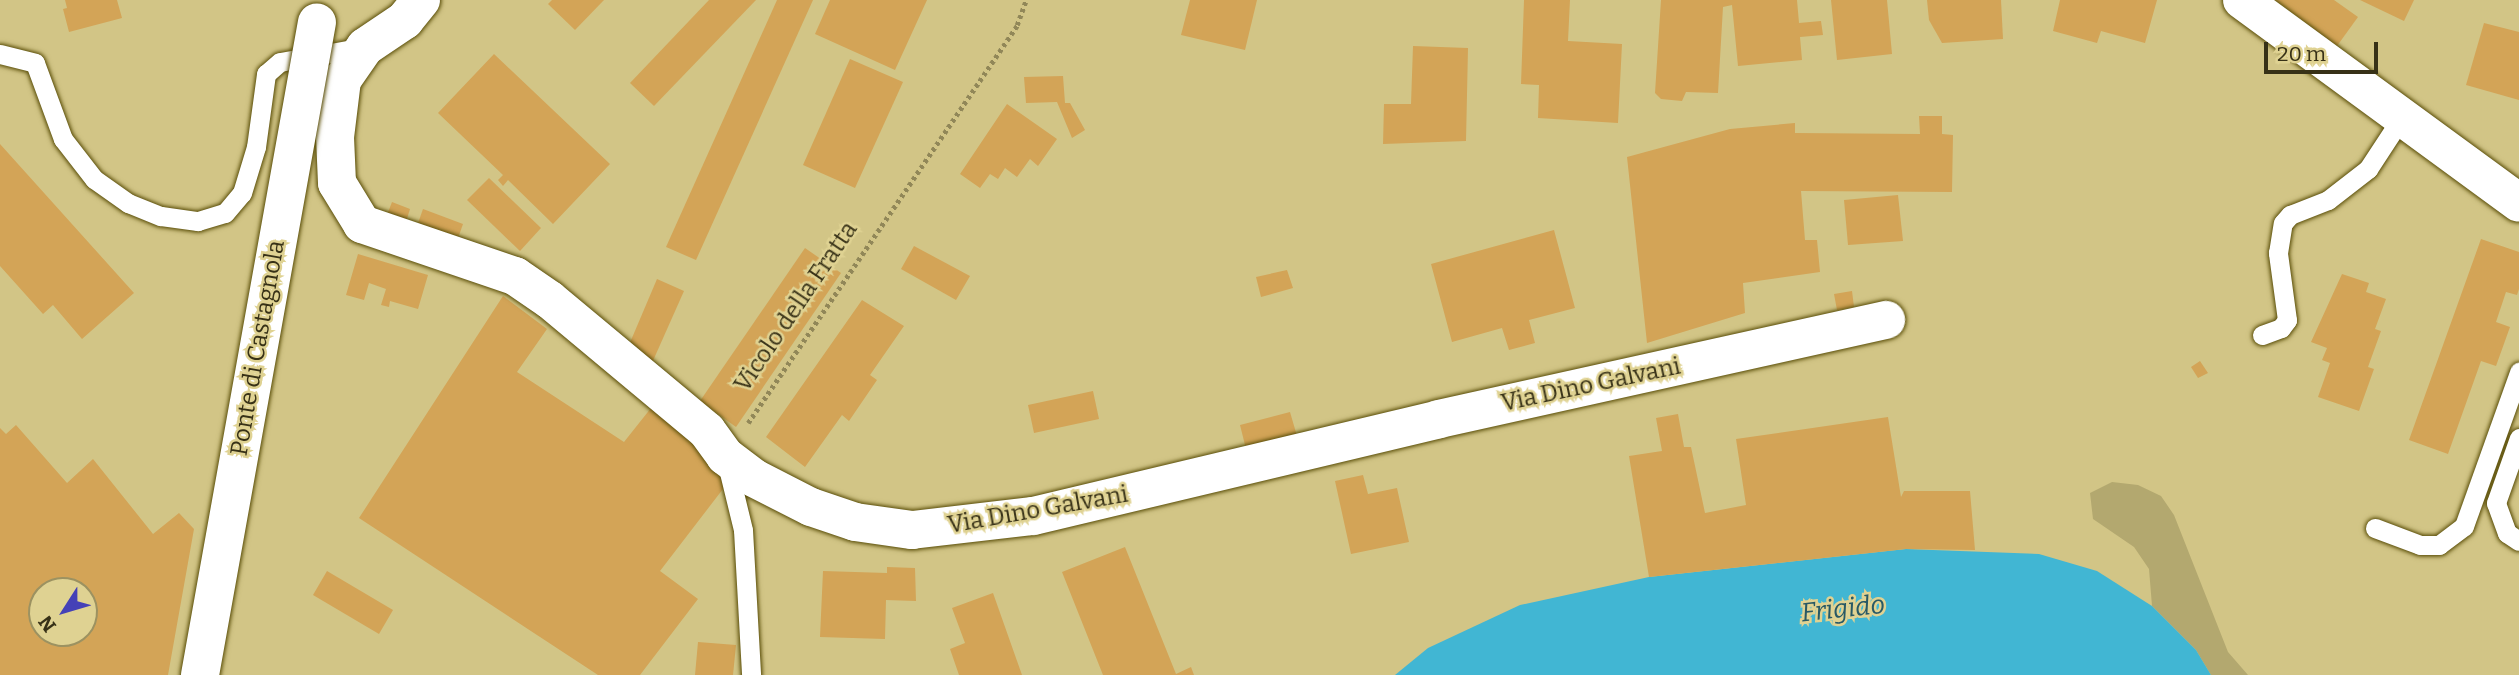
<!DOCTYPE html>
<style>
body{margin:0}
#map{position:relative;width:2519px;height:675px;overflow:hidden;background:#d2c586;font-family:Bitter,serif}
div>[style]{position:absolute}
[style*='--x']{left:calc(var(--x)*1px);top:calc(var(--y)*1px);width:calc(var(--w)*1px);rotate:calc(var(--a)*1deg)}
.green>*{inset:0;background:#b3a86f}
.water>*{inset:0;background:#41b6d3}
.building>*{inset:0;background:#d3a457}
.path>*{height:4.5px;margin-top:-2.25px;transform-origin:0;background:repeating-linear-gradient(90deg,#918758 0 3.5px,transparent 0 7px)}
.roads{filter:drop-shadow(0 0 2px #594d07) drop-shadow(0 0 2px #594d07)}
.service>*{height:19px;margin:-9.5px;padding:0 9.5px;transform-origin:9.5px;border-radius:9.5px;background:#fff}
.minor>*{height:38px;margin:-19px;padding:0 19px;transform-origin:19px;border-radius:19px;background:#fff}
.bridges{filter:drop-shadow(0 0 2px #594d07) drop-shadow(0 0 2px #594d07)}
.primary-bridge>*{height:38px;margin:-19px;padding:0 19px;transform-origin:19px;border-radius:19px;background:#fff}
span{translate:-50% -50%;white-space:nowrap;text-align:center;line-height:1.15;-webkit-text-stroke:5px #dfd292;paint-order:stroke}
.street-label{font-size:24px;color:#373117}
.water-label{font-size:26px;color:#285965;font-style:italic}
.north{position:absolute;left:28px;top:577px;width:70px;height:70px;box-sizing:border-box;background:#dfd292;border:2px solid #9c9261;border-radius:50%;rotate:233deg;font-size:19px;font-weight:700;line-height:28px;text-align:center;color:#373117}
.north::after{content:'';display:block;margin:auto;width:24px;height:32px;background:#4541b7;clip-path:polygon(50% 0,100% 100%,50% 72%,0 100%)}
.scale{position:absolute;left:2264px;top:42px;width:114px;height:32px;box-sizing:border-box;border:4px solid #373117;border-top:0;padding-left:9px;font-size:21px;line-height:24px;white-space:nowrap;color:#373117;-webkit-text-stroke:5px #dfd292;paint-order:stroke}
</style>
<div id="map">
<div class="green">
<i style="clip-path:polygon(2112px 482px,2138px 485px,2161px 496px,2174px 515px,2228px 652px,2248px 675px,2211px 675px,2196px 650px,2152px 606px,2149px 569px,2134px 547px,2093px 519px,2090px 493px)"></i>
</div>
<div class="water">
<i style="clip-path:polygon(1906px 549px,2039px 554px,2097px 571px,2152px 606px,2196px 650px,2211px 675px,1395px 675px,1428px 648px,1520px 605px,1649px 577px)"></i>
</div>
<div class="building">
<i style="clip-path:polygon(65px 0,117px 0,122px 18px,69px 32px,63px 9px,67px 8px)"></i>
<i style="clip-path:polygon(552px 0,604px 0,575px 30px,548px 4px)"></i>
<i style="clip-path:polygon(709px 0,756px 0,654px 106px,630px 83px)"></i>
<i style="clip-path:polygon(777px 0,813px 0,696px 260px,666px 247px)"></i>
<i style="clip-path:polygon(830px 0,927px 0,895px 70px,815px 34px)"></i>
<i style="clip-path:polygon(1190px 0,1257px 0,1245px 50px,1181px 35px)"></i>
<i style="clip-path:polygon(1524px 0,1570px 0,1568px 41px,1622px 44px,1618px 123px,1538px 118px,1539px 85px,1521px 84px)"></i>
<i style="clip-path:polygon(1661px 0,1797px 0,1799px 23px,1821px 21px,1823px 35px,1800px 37px,1802px 60px,1738px 66px,1732px 5px,1723px 7px,1718px 93px,1686px 92px,1682px 101px,1661px 99px,1655px 93px)"></i>
<i style="clip-path:polygon(1831px 0,1887px 0,1892px 54px,1837px 60px)"></i>
<i style="clip-path:polygon(1927px 0,2001px 0,2003px 39px,1942px 43px,1929px 20px)"></i>
<i style="clip-path:polygon(2060px 0,2157px 0,2145px 43px,2101px 31px,2097px 43px,2053px 31px)"></i>
<i style="clip-path:polygon(2275px 0,2334px 0,2358px 17px,2337px 46px)"></i>
<i style="clip-path:polygon(2360px 0,2414px 0,2404px 21px)"></i>
<i style="clip-path:polygon(2484px 23px,2519px 32px,2519px 100px,2466px 85px)"></i>
<i style="clip-path:polygon(1413px 46px,1468px 48px,1466px 141px,1383px 144px,1384px 104px,1411px 104px)"></i>
<i style="clip-path:polygon(494px 54px,610px 164px,553px 224px,508px 180px,503px 186px,498px 180px,503px 175px,438px 113px)"></i>
<i style="clip-path:polygon(850px 59px,903px 82px,855px 188px,803px 165px)"></i>
<i style="clip-path:polygon(1063px 76px,1065px 103px,1070px 103px,1085px 130px,1072px 138px,1057px 102px,1026px 103px,1024px 77px)"></i>
<i style="clip-path:polygon(1007px 104px,1057px 139px,1038px 166px,1030px 159px,1017px 177px,1005px 168px,998px 179px,990px 174px,980px 188px,960px 174px)"></i>
<i style="clip-path:polygon(1919px 116px,1942px 116px,1942px 134px,1953px 135px,1952px 192px,1801px 191px,1805px 240px,1817px 240px,1820px 272px,1743px 283px,1745px 313px,1647px 343px,1627px 157px,1730px 129px,1795px 123px,1795px 133px,1920px 134px)"></i>
<i style="clip-path:polygon(0 144px,134px 293px,82px 339px,53px 305px,43px 314px,0 266px)"></i>
<i style="clip-path:polygon(489px 178px,541px 228px,520px 251px,467px 200px)"></i>
<i style="clip-path:polygon(1898px 195px,1903px 241px,1848px 245px,1844px 200px)"></i>
<i style="clip-path:polygon(392px 202px,410px 209px,406px 222px,387px 215px)"></i>
<i style="clip-path:polygon(423px 209px,463px 224px,457px 241px,417px 226px)"></i>
<i style="clip-path:polygon(1554px 230px,1575px 308px,1529px 320px,1535px 343px,1509px 350px,1502px 328px,1452px 342px,1431px 264px)"></i>
<i style="clip-path:polygon(2481px 239px,2519px 252px,2519px 289px,2517px 295px,2506px 292px,2496px 322px,2510px 327px,2496px 366px,2481px 361px,2448px 454px,2409px 440px)"></i>
<i style="clip-path:polygon(914px 246px,970px 276px,956px 300px,901px 269px)"></i>
<i style="clip-path:polygon(805px 248px,841px 273px,736px 427px,700px 401px)"></i>
<i style="clip-path:polygon(358px 254px,428px 275px,418px 309px,390px 301px,389px 307px,381px 305px,386px 289px,369px 283px,364px 300px,346px 295px)"></i>
<i style="clip-path:polygon(1287px 270px,1293px 288px,1261px 297px,1256px 277px)"></i>
<i style="clip-path:polygon(2342px 274px,2369px 283px,2366px 292px,2386px 299px,2375px 329px,2381px 331px,2368px 367px,2374px 369px,2359px 411px,2318px 397px,2330px 363px,2322px 360px,2327px 348px,2311px 342px)"></i>
<i style="clip-path:polygon(657px 279px,684px 291px,652px 363px,629px 345px)"></i>
<i style="clip-path:polygon(1852px 291px,1854px 307px,1837px 310px,1834px 294px)"></i>
<i style="clip-path:polygon(503px 296px,547px 329px,517px 372px,624px 442px,651px 408px,707px 455px,726px 485px,660px 571px,698px 599px,640px 675px,598px 675px,359px 518px)"></i>
<i style="clip-path:polygon(862px 300px,904px 326px,870px 375px,877px 380px,849px 421px,842px 415px,805px 467px,766px 437px)"></i>
<i style="clip-path:polygon(2200px 361px,2208px 373px,2198px 378px,2191px 367px)"></i>
<i style="clip-path:polygon(1093px 391px,1099px 419px,1034px 433px,1028px 405px)"></i>
<i style="clip-path:polygon(1290px 412px,1297px 436px,1246px 449px,1240px 425px)"></i>
<i style="clip-path:polygon(1678px 414px,1684px 447px,1691px 447px,1705px 513px,1746px 505px,1736px 439px,1888px 417px,1901px 497px,1904px 491px,1970px 491px,1975px 550px,1906px 549px,1649px 577px,1629px 456px,1662px 451px,1656px 418px)"></i>
<i style="clip-path:polygon(evenodd,16px 425px,67px 483px,93px 459px,153px 534px,179px 513px,194px 529px,168px 675px,0 675px,0 428px,6px 434px,16px 425px,42px 591px,84px 591px,84px 633px,42px 633px,42px 591px)"></i>
<i style="clip-path:polygon(1363px 475px,1368px 494px,1397px 488px,1409px 542px,1351px 554px,1335px 481px)"></i>
<i style="clip-path:polygon(1125px 547px,1176px 674px,1191px 667px,1194px 675px,1103px 675px,1062px 572px)"></i>
<i style="clip-path:polygon(887px 567px,915px 568px,916px 601px,886px 600px,885px 639px,820px 637px,823px 571px,887px 573px)"></i>
<i style="clip-path:polygon(327px 571px,393px 610px,379px 634px,313px 595px)"></i>
<i style="clip-path:polygon(993px 593px,1022px 675px,959px 675px,950px 649px,965px 643px,952px 608px)"></i>
<i style="clip-path:polygon(698px 642px,736px 645px,733px 675px,695px 675px)"></i>
</div>
<div class="path">
<i style="--x:748;--y:423;--w:480;--a:-55.9"></i>
<i style="--x:1017;--y:25;--w:27;--a:-70"></i>
</div>
<div class="roads">
<div class="service">
<i style="--x:0;--y:54;--w:36;--a:14"></i>
<i style="--x:35;--y:63;--w:81;--a:69.8"></i>
<i style="--x:63;--y:139;--w:51;--a:52.2"></i>
<i style="--x:94;--y:179;--w:42;--a:35.2"></i>
<i style="--x:128;--y:203;--w:35;--a:22"></i>
<i style="--x:161;--y:216;--w:37;--a:8"></i>
<i style="--x:198;--y:221;--w:28;--a:-17"></i>
<i style="--x:225;--y:213;--w:26;--a:-50"></i>
<i style="--x:242;--y:193;--w:48;--a:-73.1"></i>
<i style="--x:256;--y:147;--w:74;--a:-82.2"></i>
<i style="--x:266;--y:74;--w:18;--a:-41"></i>
<i style="--x:280;--y:62;--w:85;--a:-10.1"></i>
<i style="--x:2262;--y:335;--w:20;--a:-20"></i>
<i style="--x:2281;--y:328;--w:10;--a:-53"></i>
<i style="--x:2287;--y:320;--w:68;--a:-97.7"></i>
<i style="--x:2278;--y:253;--w:30;--a:-81"></i>
<i style="--x:2283;--y:223;--w:11;--a:-49"></i>
<i style="--x:2290;--y:215;--w:41;--a:-21.5"></i>
<i style="--x:2328;--y:200;--w:51;--a:-37.8"></i>
<i style="--x:2368;--y:169;--w:62;--a:-56.8"></i>
<i style="--x:2519;--y:438;--w:69;--a:109.5"></i>
<i style="--x:2496;--y:503;--w:32;--a:70"></i>
<i style="--x:2507;--y:533;--w:14;--a:34"></i>
<i style="--x:726;--y:460;--w:72;--a:76.3"></i>
<i style="--x:743;--y:530;--w:145;--a:86.8"></i>
<i style="--x:2375;--y:528;--w:48;--a:20.7"></i>
<i style="--x:2420;--y:545;--w:19;--a:0"></i>
<i style="--x:2439;--y:545;--w:31;--a:-37"></i>
<i style="--x:2464;--y:526;--w:164;--a:-70.3"></i>
</div>
<div class="minor">
<i style="--x:421;--y:0;--w:26;--a:129"></i>
<i style="--x:405;--y:20;--w:48;--a:146"></i>
<i style="--x:365;--y:47;--w:40;--a:124.9"></i>
<i style="--x:342;--y:80;--w:57;--a:97"></i>
<i style="--x:335;--y:137;--w:46;--a:87.5"></i>
<i style="--x:337;--y:183;--w:48;--a:58.6"></i>
<i style="--x:362;--y:224;--w:162;--a:18.8"></i>
<i style="--x:515;--y:276;--w:42;--a:34.4"></i>
<i style="--x:550;--y:300;--w:204;--a:39.8"></i>
<i style="--x:707;--y:431;--w:31;--a:54"></i>
<i style="--x:725;--y:456;--w:36;--a:37"></i>
<i style="--x:754;--y:478;--w:64;--a:27"></i>
<i style="--x:811;--y:507;--w:46;--a:18.8"></i>
<i style="--x:855;--y:522;--w:58;--a:8"></i>
<i style="--x:912;--y:530;--w:122;--a:-6.6"></i>
<i style="--x:1033;--y:516;--w:417;--a:-13.4"></i>
<i style="--x:1439;--y:419;--w:458;--a:-12.5"></i>
<i style="--x:2242;--y:0;--w:343;--a:36.2"></i>
</div>
</div>
<div class="bridges">
<div class="primary-bridge">
<i style="--x:200;--y:675;--w:663;--a:-79.84"></i>
</div>
</div>
<div class="street-label">
<span style="left:796px;top:307px;rotate:-56deg">Vicolo della Fratta</span>
<span style="left:258px;top:348px;rotate:-80deg">Ponte di Castagnola</span>
<span style="left:1591px;top:385px;rotate:-12deg">Via Dino Galvani</span>
<span style="left:1038px;top:510px;rotate:-10deg">Via Dino Galvani</span>
</div>
<div class="water-label">
<span style="left:1843px;top:609px;rotate:-6deg">Frigido</span>
</div>
<div class="north">N</div>
<div class="scale">20 m</div>
</div>
